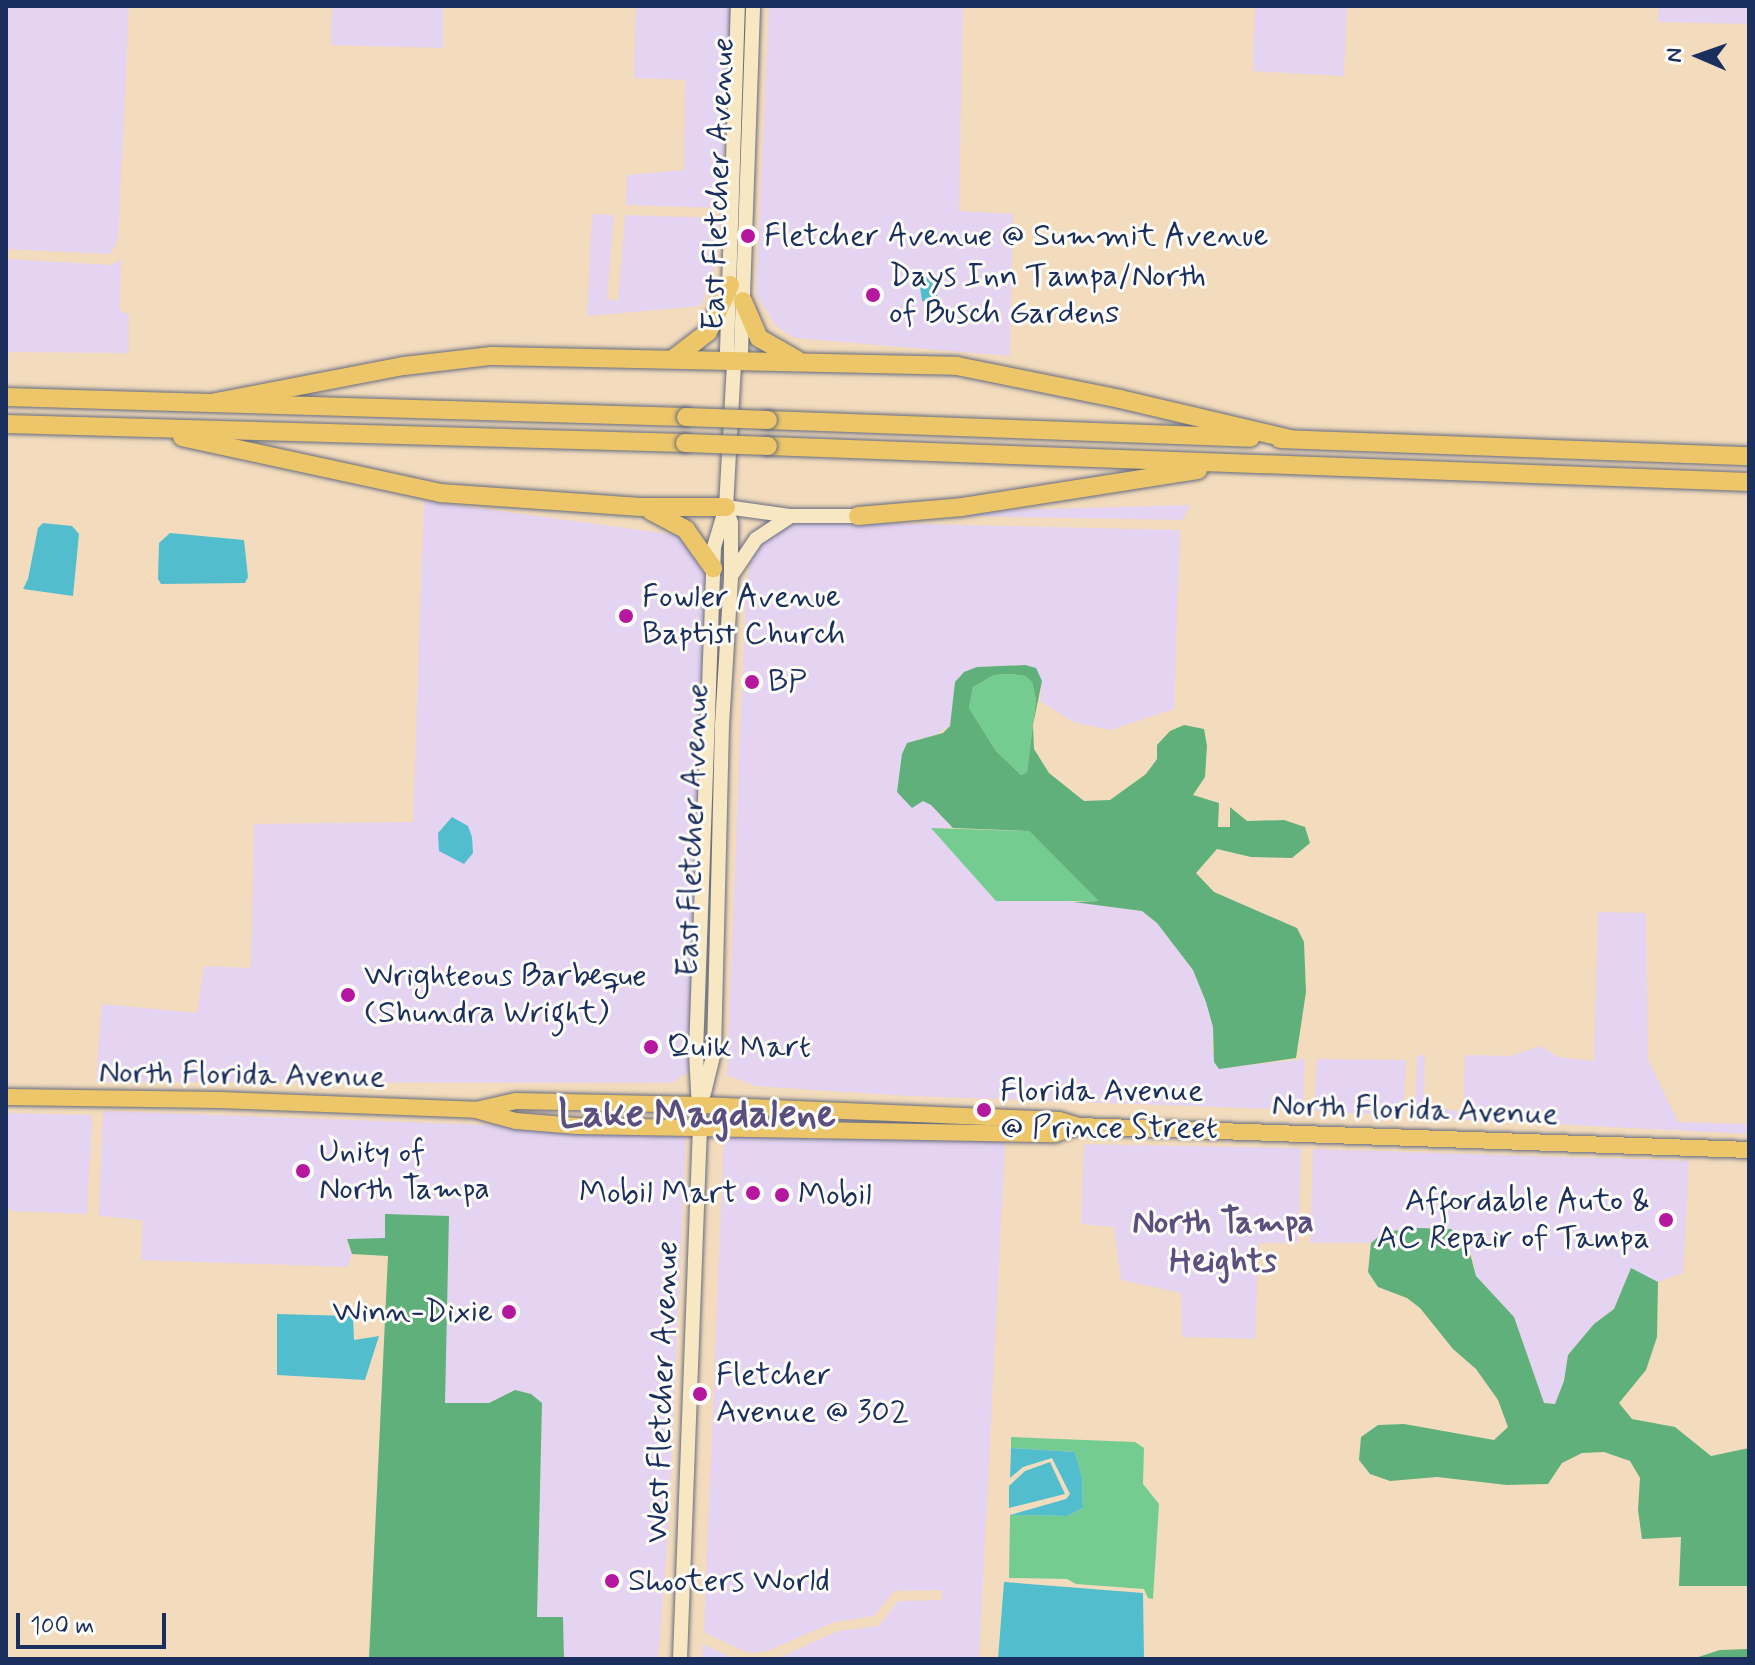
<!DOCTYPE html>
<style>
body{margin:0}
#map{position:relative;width:1755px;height:1665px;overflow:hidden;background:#f3dcbd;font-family:Mynerve,sans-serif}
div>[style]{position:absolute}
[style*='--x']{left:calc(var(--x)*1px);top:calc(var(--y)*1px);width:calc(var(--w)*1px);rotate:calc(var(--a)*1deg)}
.built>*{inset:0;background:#e4d3f1}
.green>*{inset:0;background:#74cc91}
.forest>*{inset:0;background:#5fb07b}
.water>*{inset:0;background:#52becd}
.roads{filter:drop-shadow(0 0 2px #676c7f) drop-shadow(0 0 2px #676c7f)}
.secondary>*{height:14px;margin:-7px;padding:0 7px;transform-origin:7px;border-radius:7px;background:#f7e8c3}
.primary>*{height:16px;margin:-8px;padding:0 8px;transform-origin:8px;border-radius:8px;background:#ecc669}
.motorway>*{height:18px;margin:-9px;padding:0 9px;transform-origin:9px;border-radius:9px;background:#ecc669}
.bridges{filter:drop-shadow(0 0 2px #676c7f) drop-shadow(0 0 2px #676c7f)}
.motorway-bridge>*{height:18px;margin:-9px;padding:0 9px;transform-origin:9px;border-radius:9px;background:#ecc669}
.dots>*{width:22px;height:22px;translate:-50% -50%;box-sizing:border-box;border:4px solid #fdfcf7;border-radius:50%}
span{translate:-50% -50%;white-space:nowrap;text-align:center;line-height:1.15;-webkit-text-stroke:6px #fdfcf7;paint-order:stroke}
.street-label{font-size:32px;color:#1b2f5e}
.poi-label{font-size:32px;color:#1b2f5e}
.left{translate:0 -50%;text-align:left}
.right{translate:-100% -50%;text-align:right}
.neighbourhood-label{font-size:34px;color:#5a507f;font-weight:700}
.district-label{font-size:40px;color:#5a507f;font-weight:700}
.frame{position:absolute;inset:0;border:8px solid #1b2f5e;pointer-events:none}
.north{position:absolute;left:1659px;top:16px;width:80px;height:80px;-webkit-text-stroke:6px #fdfcf7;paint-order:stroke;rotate:272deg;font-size:22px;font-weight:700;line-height:32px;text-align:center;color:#1b2f5e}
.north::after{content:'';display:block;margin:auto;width:28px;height:36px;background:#1b2f5e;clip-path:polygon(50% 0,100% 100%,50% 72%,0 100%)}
.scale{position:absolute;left:16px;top:1613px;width:150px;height:36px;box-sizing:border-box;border:4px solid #1b2f5e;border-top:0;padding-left:10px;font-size:24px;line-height:28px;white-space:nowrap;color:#1b2f5e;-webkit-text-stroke:6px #fdfcf7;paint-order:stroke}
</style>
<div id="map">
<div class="built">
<i style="clip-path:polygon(6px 6px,129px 6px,118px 240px,110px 254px,6px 249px)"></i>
<i style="clip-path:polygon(332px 6px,443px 6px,443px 48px,331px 45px)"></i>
<i style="clip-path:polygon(636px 6px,732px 6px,720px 208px,626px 205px,627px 175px,684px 170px,685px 80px,634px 78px)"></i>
<i style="clip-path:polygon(769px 6px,963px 6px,959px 211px,1013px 214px,1010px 356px,794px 338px,776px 326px,756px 295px)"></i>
<i style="clip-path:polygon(1255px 6px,1347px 6px,1344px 76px,1253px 71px)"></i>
<i style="clip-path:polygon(1659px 6px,1747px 6px,1746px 24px,1658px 22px)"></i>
<i style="clip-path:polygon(592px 214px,614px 215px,607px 299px,618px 301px,625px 215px,720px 218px,716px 264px,701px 306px,587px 316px)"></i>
<i style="clip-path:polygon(6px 259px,112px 265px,121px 259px,120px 310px,129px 315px,129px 353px,6px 352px)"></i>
<i style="clip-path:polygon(424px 501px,685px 536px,707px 569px,688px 1072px,672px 1083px,96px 1082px,102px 1004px,197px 1013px,204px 966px,251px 968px,254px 824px,413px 822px)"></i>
<i style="clip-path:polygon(1190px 505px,1183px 520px,958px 516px,967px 511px)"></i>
<i style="clip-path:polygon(792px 521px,1180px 530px,1174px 709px,1110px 730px,1073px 722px,1040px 701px,1042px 681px,1025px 665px,977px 667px,955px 682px,950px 726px,929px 738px,918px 738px,923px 801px,931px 805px,953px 828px,933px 828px,996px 901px,1070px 901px,1142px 911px,1157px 923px,1193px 970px,1206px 1001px,1213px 1027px,1212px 1050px,1219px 1068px,1305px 1059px,1303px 1110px,910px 1096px,756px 1086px,727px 1075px,746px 587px,752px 554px,760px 543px)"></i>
<i style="clip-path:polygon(1598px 912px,1646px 913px,1648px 1059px,1678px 1122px,1746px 1124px,1746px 1134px,1415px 1117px,1417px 1057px,1425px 1054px,1424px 1105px,1463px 1112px,1465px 1055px,1510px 1056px,1541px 1046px,1558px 1057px,1594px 1061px)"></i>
<i style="clip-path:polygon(1317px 1059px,1406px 1060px,1403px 1116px,1314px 1111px)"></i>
<i style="clip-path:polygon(103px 1111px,686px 1132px,669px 1521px,658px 1659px,564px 1659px,563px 1617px,537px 1617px,542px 1404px,515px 1390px,489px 1403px,445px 1403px,386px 1238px,347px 1243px,352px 1254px,348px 1267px,141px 1260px,143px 1220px,99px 1216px)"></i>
<i style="clip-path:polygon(6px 1113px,92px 1115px,87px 1214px,11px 1211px,6px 1204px)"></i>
<i style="clip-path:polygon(724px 1133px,1005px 1142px,979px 1659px,776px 1659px,838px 1631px,879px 1626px,898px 1601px,942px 1600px,942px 1590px,894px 1591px,874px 1616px,834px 1622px,770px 1650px,754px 1653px,741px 1650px,704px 1632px)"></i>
<i style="clip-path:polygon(1084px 1144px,1301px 1148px,1298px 1243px,1259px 1243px,1255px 1339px,1182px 1337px,1181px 1293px,1121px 1280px,1114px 1227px,1081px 1224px)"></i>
<i style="clip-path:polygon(1313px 1149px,1689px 1161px,1683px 1273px,1658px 1282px,1631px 1269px,1614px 1309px,1594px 1324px,1568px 1355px,1564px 1381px,1555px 1404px,1543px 1402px,1514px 1317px,1476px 1276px,1472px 1253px,1384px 1232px,1371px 1243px,1310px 1243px)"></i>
<i style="clip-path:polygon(703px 1644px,735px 1659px,702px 1659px)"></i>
</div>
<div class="green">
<i style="clip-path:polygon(1010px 674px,1025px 676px,1032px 682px,1036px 700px,1027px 772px,1021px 775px,996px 751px,969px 708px,973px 687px,994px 675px)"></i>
<i style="clip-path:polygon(931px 828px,1029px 831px,1100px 901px,996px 901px)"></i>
<i style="clip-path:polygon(1011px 1437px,1135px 1442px,1144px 1448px,1143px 1484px,1159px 1504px,1153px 1599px,1148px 1598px,1144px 1589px,1076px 1584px,1067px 1579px,1009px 1578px,1010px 1515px,1067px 1516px,1083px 1508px,1082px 1477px,1075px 1452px,1011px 1448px)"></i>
</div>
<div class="forest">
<i style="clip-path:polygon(evenodd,1025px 665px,1036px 668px,1042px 681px,1033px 725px,1034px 749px,1049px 773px,1084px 801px,1110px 800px,1146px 774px,1157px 759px,1157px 745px,1170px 731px,1184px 725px,1204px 729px,1207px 746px,1205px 777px,1193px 795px,1219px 803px,1218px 827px,1230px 827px,1230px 807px,1247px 821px,1284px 820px,1305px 827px,1310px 843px,1292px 858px,1251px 857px,1217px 849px,1196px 873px,1214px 892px,1297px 928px,1304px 942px,1306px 992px,1296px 1058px,1219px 1069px,1214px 1062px,1213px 1027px,1206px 1002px,1193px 970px,1157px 923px,1142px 911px,1073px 902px,1099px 901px,1029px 831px,953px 828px,931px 805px,923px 801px,912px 808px,897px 792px,902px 754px,907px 743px,943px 733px,950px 726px,955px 682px,964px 672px,977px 667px,1025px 665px,1010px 674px,1025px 676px,1032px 682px,1036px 700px,1027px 772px,1021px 775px,996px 751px,969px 708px,973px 687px,994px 675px,1010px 674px)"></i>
<i style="clip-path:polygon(385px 1214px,449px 1216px,445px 1403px,489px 1403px,515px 1390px,531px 1394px,542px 1403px,537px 1617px,563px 1617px,564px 1659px,369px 1659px,388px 1256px,352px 1254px,347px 1239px,385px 1238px)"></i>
<i style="clip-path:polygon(1417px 1228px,1451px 1229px,1467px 1242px,1476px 1276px,1514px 1317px,1544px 1403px,1555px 1404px,1564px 1381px,1568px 1355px,1594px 1324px,1614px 1309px,1631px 1268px,1658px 1282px,1657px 1337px,1646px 1370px,1619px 1403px,1632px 1419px,1675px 1427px,1711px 1456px,1749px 1448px,1749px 1586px,1679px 1586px,1681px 1537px,1642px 1539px,1638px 1510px,1640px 1478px,1630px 1461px,1604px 1452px,1582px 1453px,1562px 1463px,1548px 1484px,1507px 1485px,1437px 1477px,1390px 1481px,1370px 1474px,1359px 1460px,1361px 1437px,1378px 1425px,1404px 1424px,1494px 1440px,1508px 1427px,1498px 1400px,1476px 1369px,1453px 1349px,1420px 1308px,1407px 1298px,1378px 1287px,1368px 1272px,1371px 1243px,1384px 1232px)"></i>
<i style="clip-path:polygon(1749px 1649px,1749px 1659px,1692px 1659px,1720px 1650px)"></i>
</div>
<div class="water">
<i style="clip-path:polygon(919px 278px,939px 278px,936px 302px,922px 301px)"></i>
<i style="clip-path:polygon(43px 523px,72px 526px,79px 534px,73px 596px,23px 589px,28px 579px,38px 528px)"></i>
<i style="clip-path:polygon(170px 533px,244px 540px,248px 577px,245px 583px,161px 584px,158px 579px,159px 543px)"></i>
<i style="clip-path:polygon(452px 817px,468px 826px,472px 837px,473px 853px,464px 864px,439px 851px,438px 833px)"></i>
<i style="clip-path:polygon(277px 1314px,353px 1316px,354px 1340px,379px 1336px,365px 1380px,277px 1375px)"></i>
<i style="clip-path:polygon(1011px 1448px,1075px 1452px,1082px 1477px,1083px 1508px,1067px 1516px,1010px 1515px,1066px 1499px,1070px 1494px,1052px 1458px,1023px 1467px,1010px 1478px)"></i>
<i style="clip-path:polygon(1050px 1462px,1065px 1494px,1009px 1508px,1009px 1486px,1025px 1471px)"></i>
<i style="clip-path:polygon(1004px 1582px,1143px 1593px,1144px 1659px,998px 1659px)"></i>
</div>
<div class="roads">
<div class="secondary">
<i style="--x:734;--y:362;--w:13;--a:-122"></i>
<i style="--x:727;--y:351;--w:345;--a:-88.2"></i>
<i style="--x:726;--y:507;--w:66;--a:7.9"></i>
<i style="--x:791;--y:516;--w:67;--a:0"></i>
<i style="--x:733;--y:573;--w:41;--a:-55.9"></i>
<i style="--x:756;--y:539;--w:42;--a:-33.3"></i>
<i style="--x:704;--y:1093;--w:42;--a:-76.3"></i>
<i style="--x:714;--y:1052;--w:327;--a:-88.6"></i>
<i style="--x:722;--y:725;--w:148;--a:-86.5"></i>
<i style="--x:731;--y:577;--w:54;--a:-90"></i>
<i style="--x:731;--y:523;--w:17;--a:-107"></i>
<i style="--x:680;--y:1659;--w:532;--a:-87.85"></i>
<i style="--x:700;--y:1127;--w:75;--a:-93.1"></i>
<i style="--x:696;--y:1052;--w:505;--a:-87.96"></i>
<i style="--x:714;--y:547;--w:42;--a:-73.3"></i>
<i style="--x:726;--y:507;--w:145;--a:-86.8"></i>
<i style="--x:734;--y:362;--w:12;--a:-55"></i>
<i style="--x:741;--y:352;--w:346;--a:-88"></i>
</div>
<div class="primary">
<i style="--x:6;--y:1097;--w:214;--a:0.8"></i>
<i style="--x:220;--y:1100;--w:256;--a:2.2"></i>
<i style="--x:476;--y:1110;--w:41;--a:15.4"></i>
<i style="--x:516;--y:1121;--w:61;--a:4.7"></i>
<i style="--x:577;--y:1126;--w:478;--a:1"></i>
<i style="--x:1055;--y:1134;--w:25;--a:-18"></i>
<i style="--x:476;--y:1110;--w:41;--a:-12.7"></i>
<i style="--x:516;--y:1101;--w:185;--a:1.2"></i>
<i style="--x:701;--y:1105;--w:358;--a:2.4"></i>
<i style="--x:1059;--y:1120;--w:21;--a:17"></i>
<i style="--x:1079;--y:1126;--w:670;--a:2.05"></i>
</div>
<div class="motorway">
<i style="--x:743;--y:301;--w:40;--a:66.6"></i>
<i style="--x:759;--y:338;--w:43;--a:29.6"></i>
<i style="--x:673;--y:359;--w:44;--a:-37.6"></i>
<i style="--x:708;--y:332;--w:52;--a:-64.9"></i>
<i style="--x:6;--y:397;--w:680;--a:1.68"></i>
<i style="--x:211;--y:403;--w:197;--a:-10.9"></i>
<i style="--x:404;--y:366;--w:88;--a:-6.6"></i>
<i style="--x:491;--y:356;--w:466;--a:1.2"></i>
<i style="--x:957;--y:366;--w:166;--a:11.4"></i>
<i style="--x:1120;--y:399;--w:176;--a:13.2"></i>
<i style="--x:768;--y:420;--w:483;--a:2.1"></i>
<i style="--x:6;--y:424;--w:679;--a:1.6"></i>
<i style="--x:182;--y:437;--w:264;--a:12.2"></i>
<i style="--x:440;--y:493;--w:201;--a:4"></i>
<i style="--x:641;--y:507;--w:85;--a:0"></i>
<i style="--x:1280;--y:439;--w:469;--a:2.1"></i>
<i style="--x:768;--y:446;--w:982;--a:2.1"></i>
<i style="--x:651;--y:511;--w:40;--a:28"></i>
<i style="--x:686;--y:530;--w:47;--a:54.6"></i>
<i style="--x:858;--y:516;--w:104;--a:-4.9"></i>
<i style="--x:962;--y:507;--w:239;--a:-8.9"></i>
</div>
</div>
<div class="bridges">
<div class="motorway-bridge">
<i style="--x:686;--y:417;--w:82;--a:2.1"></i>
<i style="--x:685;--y:443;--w:83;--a:2.1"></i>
</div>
</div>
<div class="dots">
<i style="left:748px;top:236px;background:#b5179e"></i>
<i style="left:873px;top:295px;background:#b5179e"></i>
<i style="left:626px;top:616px;background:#b5179e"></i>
<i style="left:752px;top:682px;background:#b5179e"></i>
<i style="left:348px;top:995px;background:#b5179e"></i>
<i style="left:651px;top:1047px;background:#b5179e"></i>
<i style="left:984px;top:1110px;background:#b5179e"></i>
<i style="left:303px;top:1171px;background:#b5179e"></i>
<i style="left:753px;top:1193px;background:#b5179e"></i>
<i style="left:782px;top:1195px;background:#b5179e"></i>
<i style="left:1666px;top:1220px;background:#b5179e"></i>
<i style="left:509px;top:1312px;background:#b5179e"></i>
<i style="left:700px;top:1394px;background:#b5179e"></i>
<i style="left:612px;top:1581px;background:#b5179e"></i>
</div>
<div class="street-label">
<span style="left:719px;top:184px;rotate:-88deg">East Fletcher Avenue</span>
<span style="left:693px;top:830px;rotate:-88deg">East Fletcher Avenue</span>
<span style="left:242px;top:1075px;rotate:1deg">North Florida Avenue</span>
<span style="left:1415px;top:1110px;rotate:2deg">North Florida Avenue</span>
<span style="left:663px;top:1392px;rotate:-88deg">West Fletcher Avenue</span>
</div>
<div class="poi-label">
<span class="left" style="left:764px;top:236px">Fletcher Avenue @ Summit Avenue</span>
<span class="left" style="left:889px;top:295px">Days Inn Tampa/North<br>of Busch Gardens</span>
<span class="left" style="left:642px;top:616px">Fowler Avenue<br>Baptist Church</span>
<span class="left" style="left:768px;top:682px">BP</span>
<span class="left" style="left:364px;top:995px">Wrighteous Barbeque<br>(Shundra Wright)</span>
<span class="left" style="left:667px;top:1047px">Quik Mart</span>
<span class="left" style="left:1000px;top:1110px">Florida Avenue<br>@ Prince Street</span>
<span class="left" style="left:319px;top:1171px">Unity of<br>North Tampa</span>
<span class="right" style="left:737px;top:1193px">Mobil Mart</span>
<span class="left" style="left:798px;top:1195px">Mobil</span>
<span class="right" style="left:1650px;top:1220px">Affordable Auto &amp;<br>AC Repair of Tampa</span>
<span class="right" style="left:493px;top:1312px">Winn-Dixie</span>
<span class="left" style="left:716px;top:1394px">Fletcher<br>Avenue @ 302</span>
<span class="left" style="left:628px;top:1581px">Shooters World</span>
</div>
<div class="neighbourhood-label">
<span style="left:1223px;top:1242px">North Tampa<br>Heights</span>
</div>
<div class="district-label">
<span style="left:697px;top:1115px">Lake Magdalene</span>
</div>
<div class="frame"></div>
<div class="north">N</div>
<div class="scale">100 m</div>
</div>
